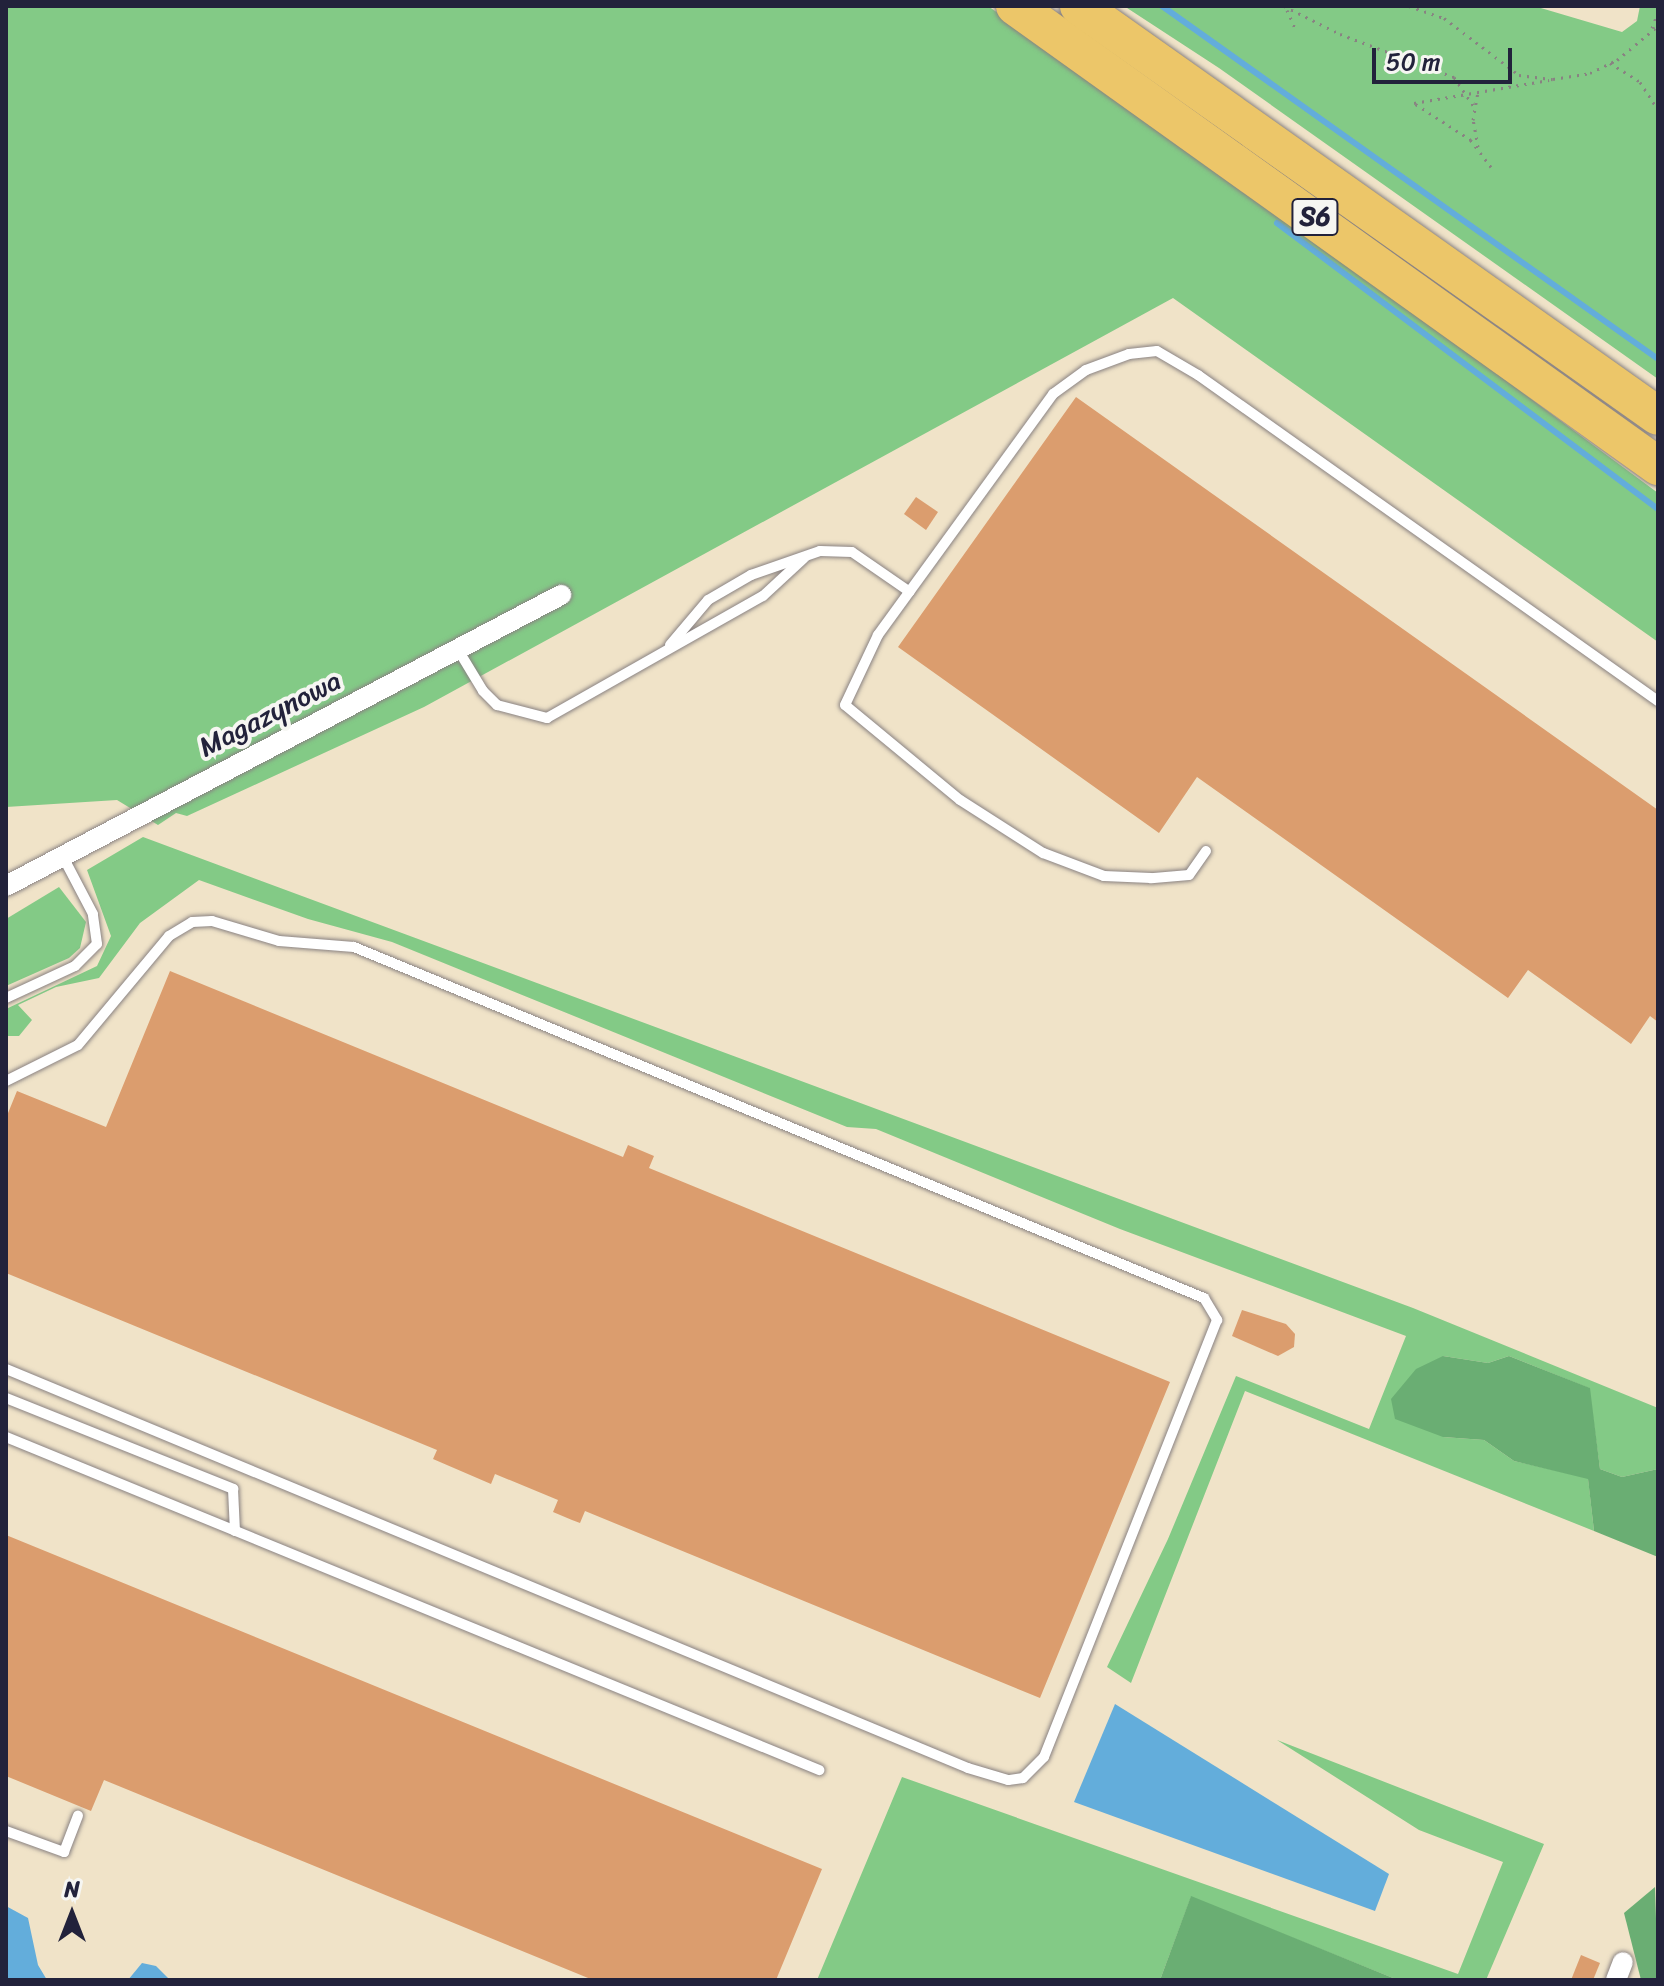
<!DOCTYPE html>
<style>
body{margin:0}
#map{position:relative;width:1664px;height:1986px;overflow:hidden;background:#f0e3c8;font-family:Sriracha,sans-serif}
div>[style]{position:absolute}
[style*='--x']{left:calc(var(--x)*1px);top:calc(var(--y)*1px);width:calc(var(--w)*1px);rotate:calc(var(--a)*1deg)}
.green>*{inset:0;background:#83ca86}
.forest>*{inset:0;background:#6aae73}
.water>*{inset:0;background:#63addb}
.stream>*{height:6px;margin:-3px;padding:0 3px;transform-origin:3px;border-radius:3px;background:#63addb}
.building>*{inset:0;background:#db9d6e}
.path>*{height:3px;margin-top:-1.5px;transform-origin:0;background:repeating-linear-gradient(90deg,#898282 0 2px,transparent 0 8px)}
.roads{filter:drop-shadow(0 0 2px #898282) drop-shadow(0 0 2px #898282)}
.lane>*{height:10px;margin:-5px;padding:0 5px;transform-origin:5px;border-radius:5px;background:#fff}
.street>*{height:20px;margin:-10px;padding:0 10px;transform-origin:10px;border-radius:10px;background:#fff}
.highway>*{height:38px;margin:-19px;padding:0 19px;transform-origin:19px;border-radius:19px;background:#ecc669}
span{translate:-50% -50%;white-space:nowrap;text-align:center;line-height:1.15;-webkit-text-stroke:8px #f6f6f2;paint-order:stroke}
.shield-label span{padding:2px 6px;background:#f6f6f2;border:2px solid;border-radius:6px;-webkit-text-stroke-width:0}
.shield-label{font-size:26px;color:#22223b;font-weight:700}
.street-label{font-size:28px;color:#22223b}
.frame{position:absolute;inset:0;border:8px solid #22223b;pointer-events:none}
.north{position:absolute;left:32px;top:1874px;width:80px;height:80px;-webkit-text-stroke:6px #f6f6f2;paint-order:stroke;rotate:0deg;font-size:22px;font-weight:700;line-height:32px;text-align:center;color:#22223b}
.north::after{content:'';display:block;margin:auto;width:28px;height:36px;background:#22223b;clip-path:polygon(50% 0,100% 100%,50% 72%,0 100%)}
.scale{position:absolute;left:1372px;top:48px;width:140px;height:36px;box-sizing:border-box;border:4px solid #22223b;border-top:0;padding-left:10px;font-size:24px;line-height:28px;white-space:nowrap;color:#22223b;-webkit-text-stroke:6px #f6f6f2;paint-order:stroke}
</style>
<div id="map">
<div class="green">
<i style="clip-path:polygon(6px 6px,988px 6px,1280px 213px,1658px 493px,1658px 642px,1173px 298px,424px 707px,187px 816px,176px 813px,158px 825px,117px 800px,6px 807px)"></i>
<i style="clip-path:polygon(1124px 6px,1534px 6px,1622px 32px,1637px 21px,1640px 6px,1658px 6px,1658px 379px,1219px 68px)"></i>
<i style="clip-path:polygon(143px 837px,1413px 1308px,1658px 1408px,1658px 1469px,1622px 1477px,1600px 1469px,1589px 1388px,1509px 1356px,1488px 1363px,1443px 1356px,1443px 1437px,1484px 1440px,1514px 1461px,1588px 1478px,1594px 1531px,1245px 1391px,1131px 1683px,1107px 1667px,1168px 1539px,1236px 1376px,1369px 1429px,1406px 1336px,1120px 1229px,876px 1129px,847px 1127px,392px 942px,308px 919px,199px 880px,140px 923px,99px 978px,56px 987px,18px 1005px,32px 1020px,19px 1036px,6px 1036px,6px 1009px,97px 966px,111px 936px,87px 870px)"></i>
<i style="clip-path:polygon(59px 887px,86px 922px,80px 948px,69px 958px,6px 986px,6px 919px)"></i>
<i style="clip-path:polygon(1277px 1740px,1544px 1844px,1486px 1980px,1398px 1980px,1191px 1897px,1160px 1980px,817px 1980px,902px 1777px,1458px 1974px,1503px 1862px,1419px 1830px)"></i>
</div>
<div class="forest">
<i style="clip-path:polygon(1443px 1356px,1488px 1363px,1509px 1356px,1590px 1388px,1600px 1469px,1622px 1477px,1658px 1469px,1658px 1557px,1594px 1531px,1588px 1479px,1514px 1461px,1484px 1440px,1443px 1437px,1395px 1419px,1391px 1399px,1416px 1369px)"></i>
<i style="clip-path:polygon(1655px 1887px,1658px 1980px,1641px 1980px,1624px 1913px)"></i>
<i style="clip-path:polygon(1191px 1896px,1398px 1980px,1160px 1980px)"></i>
</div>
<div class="water">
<i style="clip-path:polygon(1115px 1704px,1389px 1874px,1375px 1911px,1074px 1802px)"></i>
<i style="clip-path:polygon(6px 1906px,28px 1918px,38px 1965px,47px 1980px,6px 1980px)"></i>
<i style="clip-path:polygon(142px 1963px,156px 1966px,170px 1980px,128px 1980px)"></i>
</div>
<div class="stream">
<i style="--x:1162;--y:6;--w:609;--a:35.44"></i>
<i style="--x:1277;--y:223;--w:476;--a:36.9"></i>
</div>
<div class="building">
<i style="clip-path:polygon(1076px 397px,1658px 810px,1658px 1022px,1650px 1016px,1631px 1044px,1528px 970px,1508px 998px,1197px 777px,1159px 833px,898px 647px)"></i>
<i style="clip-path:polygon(916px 497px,938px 512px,926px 530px,904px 514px)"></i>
<i style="clip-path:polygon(170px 971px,623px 1157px,628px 1145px,654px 1156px,649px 1168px,1170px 1382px,1040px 1698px,585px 1511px,580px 1523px,572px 1520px,553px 1512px,558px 1500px,495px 1474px,491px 1484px,433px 1459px,437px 1450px,6px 1273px,6px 1118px,17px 1091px,106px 1127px)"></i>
<i style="clip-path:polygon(1242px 1310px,1286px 1324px,1295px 1334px,1294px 1347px,1278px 1356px,1232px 1336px)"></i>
<i style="clip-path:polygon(6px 1535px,822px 1869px,776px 1980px,593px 1980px,104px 1780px,91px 1811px,6px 1776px)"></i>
<i style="clip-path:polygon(1581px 1955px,1600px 1963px,1593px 1980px,1571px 1980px)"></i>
</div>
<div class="path">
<i style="--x:1284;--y:6;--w:63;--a:26.6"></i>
<i style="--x:1340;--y:34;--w:122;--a:20.7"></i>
<i style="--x:1454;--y:77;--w:37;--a:56"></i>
<i style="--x:1409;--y:6;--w:37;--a:19"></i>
<i style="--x:1444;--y:18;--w:94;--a:37.2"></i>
<i style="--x:1519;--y:75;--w:34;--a:7"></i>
<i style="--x:1553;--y:79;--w:37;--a:-9"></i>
<i style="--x:1590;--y:73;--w:30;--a:-26"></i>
<i style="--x:1617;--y:60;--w:53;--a:-39.7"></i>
<i style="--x:1287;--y:10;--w:22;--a:66"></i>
<i style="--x:1652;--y:28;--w:17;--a:-69"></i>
<i style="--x:1610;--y:63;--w:36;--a:32"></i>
<i style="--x:1640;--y:82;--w:33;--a:57"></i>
<i style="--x:1478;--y:147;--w:27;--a:-100"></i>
<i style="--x:1473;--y:120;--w:27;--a:-80"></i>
<i style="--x:1491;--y:167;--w:34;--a:-127"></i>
<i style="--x:1471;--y:140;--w:68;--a:-147"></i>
<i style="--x:1414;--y:103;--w:137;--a:-9.7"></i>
</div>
<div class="roads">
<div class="lane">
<i style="--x:670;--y:645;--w:59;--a:-49.8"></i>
<i style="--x:708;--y:600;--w:50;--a:-30.2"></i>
<i style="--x:751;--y:575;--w:73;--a:-19.2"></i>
<i style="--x:820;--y:551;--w:32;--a:2"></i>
<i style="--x:852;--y:552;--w:70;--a:34.6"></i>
<i style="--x:457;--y:648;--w:50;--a:58.8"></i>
<i style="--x:483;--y:691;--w:20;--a:45"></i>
<i style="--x:497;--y:705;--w:52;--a:14.6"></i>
<i style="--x:547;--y:718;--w:248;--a:-29.5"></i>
<i style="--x:763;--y:596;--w:56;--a:-42.8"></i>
<i style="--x:1206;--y:851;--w:29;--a:125"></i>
<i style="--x:1189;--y:875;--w:38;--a:175"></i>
<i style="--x:1151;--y:878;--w:47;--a:-177.6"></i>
<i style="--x:1104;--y:876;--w:65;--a:-159.3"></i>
<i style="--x:1043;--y:853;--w:98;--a:-147.4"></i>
<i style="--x:960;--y:800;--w:149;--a:-140.4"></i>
<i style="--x:845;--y:705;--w:77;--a:-64.8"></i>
<i style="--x:878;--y:635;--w:298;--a:-54"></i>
<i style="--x:1053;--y:394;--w:41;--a:-36"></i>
<i style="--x:1086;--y:370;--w:46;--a:-20.4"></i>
<i style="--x:1129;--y:354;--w:28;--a:-6"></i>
<i style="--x:1157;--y:351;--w:48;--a:30.3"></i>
<i style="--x:1198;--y:375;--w:564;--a:35.33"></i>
<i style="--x:6;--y:998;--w:76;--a:-24.9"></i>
<i style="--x:75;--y:966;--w:31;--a:-45"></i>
<i style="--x:97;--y:944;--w:30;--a:-98"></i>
<i style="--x:93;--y:914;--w:67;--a:-117.7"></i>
<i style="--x:6;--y:1081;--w:80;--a:-26.6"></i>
<i style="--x:78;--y:1045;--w:142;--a:-50.1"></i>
<i style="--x:169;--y:936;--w:27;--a:-31"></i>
<i style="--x:192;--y:922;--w:20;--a:-3"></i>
<i style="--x:212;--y:921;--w:70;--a:16.6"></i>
<i style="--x:279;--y:941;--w:75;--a:4.6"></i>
<i style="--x:354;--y:947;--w:920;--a:22.44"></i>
<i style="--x:1204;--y:1298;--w:26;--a:59"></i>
<i style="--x:1217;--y:1320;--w:470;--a:111.6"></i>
<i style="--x:1044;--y:1757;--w:30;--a:135"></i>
<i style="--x:1023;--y:1778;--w:15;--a:172"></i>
<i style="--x:1008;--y:1780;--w:42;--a:-163.3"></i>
<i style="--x:968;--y:1768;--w:1041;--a:-157.47"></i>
<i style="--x:6;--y:1398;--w:245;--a:21.8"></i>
<i style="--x:233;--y:1489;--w:42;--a:87.3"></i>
<i style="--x:6;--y:1437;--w:879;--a:22.27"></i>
<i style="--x:6;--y:1831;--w:62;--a:19.9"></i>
<i style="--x:64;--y:1852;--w:39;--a:-69"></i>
</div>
<div class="street">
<i style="--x:6;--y:886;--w:627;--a:-27.67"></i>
<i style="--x:1616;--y:1980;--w:19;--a:-69"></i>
</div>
<div class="highway">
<i style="--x:1015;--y:6;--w:791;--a:35.58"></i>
<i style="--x:1079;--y:6;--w:709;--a:35.3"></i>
</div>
</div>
<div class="shield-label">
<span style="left:1315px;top:217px">S6</span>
</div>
<div class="street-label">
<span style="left:270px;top:714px;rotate:-27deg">Magazynowa</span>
</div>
<div class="frame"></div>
<div class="north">N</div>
<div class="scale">50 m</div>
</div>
